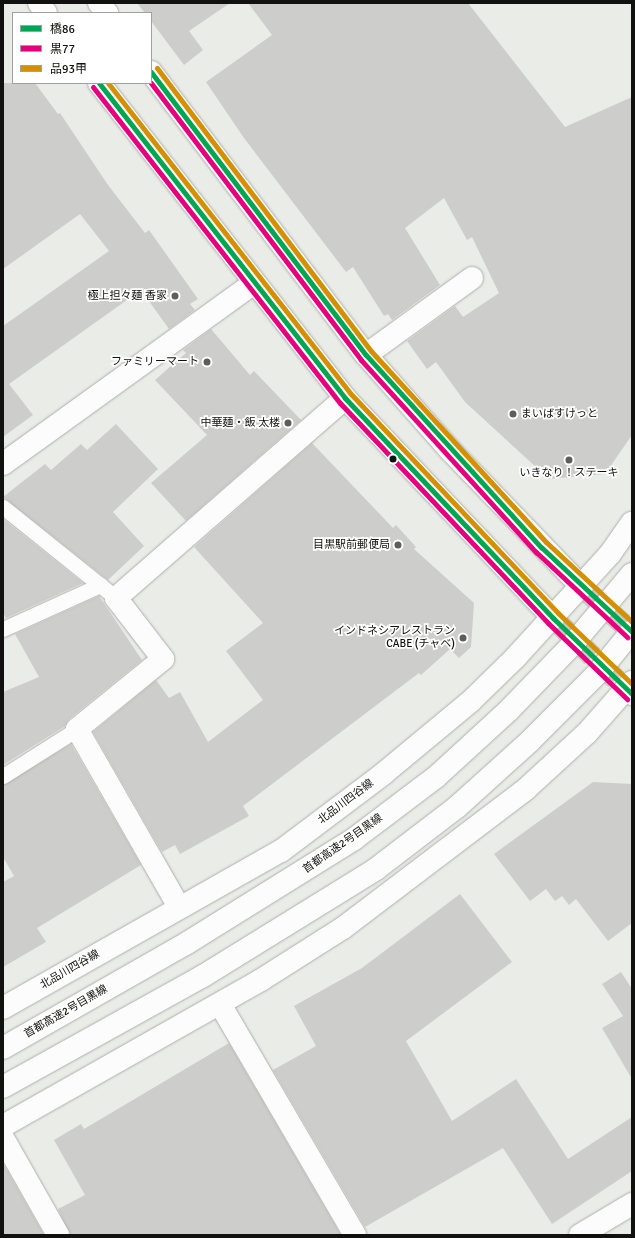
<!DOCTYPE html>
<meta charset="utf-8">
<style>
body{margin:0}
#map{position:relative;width:635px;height:1238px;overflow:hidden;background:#eaece8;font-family:Signika,"Noto Sans JP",sans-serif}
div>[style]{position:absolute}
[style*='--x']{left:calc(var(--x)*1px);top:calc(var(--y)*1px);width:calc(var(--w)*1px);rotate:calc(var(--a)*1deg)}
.building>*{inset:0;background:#cdcecb}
.primary-tunnel>*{height:22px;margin-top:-11px;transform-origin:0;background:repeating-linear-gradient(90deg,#c9cbc7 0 22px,transparent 0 33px)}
.roads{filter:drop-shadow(0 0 1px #aeafac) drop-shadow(0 0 1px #aeafac)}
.service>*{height:15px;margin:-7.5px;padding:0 7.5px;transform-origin:7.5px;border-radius:7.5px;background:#fcfcfc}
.minor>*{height:22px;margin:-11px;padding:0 11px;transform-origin:11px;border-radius:11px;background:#fcfcfc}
.secondary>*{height:22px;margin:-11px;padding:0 11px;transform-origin:11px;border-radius:11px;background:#fcfcfc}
.primary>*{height:22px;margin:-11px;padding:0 11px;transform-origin:11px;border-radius:11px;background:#fcfcfc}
.bridges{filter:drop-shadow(0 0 1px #aeafac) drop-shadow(0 0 1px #aeafac)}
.motorway-bridge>*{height:22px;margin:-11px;padding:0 11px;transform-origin:11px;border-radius:11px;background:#fcfcfc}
.bus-1>*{height:5px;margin:-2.5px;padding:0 2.5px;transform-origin:2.5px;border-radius:2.5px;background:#00a651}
.bus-2>*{height:5px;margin:-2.5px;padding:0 2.5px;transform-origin:2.5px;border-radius:2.5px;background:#e5007d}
.bus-3>*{height:5px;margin:-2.5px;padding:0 2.5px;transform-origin:2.5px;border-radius:2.5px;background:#d49002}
.dots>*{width:11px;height:11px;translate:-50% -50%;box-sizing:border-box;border:2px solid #fff;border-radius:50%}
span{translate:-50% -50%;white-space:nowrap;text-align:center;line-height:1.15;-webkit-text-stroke:3.5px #fff;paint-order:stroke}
.poi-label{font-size:11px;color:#11110f}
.right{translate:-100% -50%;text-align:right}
.left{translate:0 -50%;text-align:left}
.street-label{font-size:11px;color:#11110f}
.frame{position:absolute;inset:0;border:4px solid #11110f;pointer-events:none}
.legend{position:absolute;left:12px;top:12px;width:140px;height:72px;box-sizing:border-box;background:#fff;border:1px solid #a0a09f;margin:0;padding:5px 7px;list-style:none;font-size:12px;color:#11110f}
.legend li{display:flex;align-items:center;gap:8px;height:20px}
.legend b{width:20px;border:1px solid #a0a09f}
</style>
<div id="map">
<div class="building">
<i style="clip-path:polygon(137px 3px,230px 3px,189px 31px,203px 50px,184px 65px,151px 21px,151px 13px,145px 13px)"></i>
<i style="clip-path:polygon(248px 3px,468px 3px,565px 127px,632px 97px,632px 435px,605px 474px,549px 479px,465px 402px,436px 362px,427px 369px,407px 341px,455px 306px,463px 317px,499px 293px,472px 237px,467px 240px,444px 198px,405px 228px,440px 285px,392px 320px,388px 314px,384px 316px,353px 267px,346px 272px,244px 138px,206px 82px,272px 35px)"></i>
<i style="clip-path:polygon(3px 83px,35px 83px,58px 114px,60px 113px,108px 185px,145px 233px,149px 230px,198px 299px,190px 304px,195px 310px,169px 329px,141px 290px,9px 384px,33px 415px,3px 437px,3px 326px,109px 251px,80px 214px,3px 269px)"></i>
<i style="clip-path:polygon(211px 329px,250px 375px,254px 371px,301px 420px,186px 521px,151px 483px,207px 435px,155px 380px,186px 353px,183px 350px)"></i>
<i style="clip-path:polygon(116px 424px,158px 469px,113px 512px,144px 546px,108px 580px,3px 497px,45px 464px,51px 470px,81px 444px,87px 450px)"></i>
<i style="clip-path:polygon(312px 443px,393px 528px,396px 525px,416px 547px,414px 549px,474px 603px,471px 647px,459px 658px,450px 649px,421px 675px,419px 673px,243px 806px,249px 816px,180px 854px,175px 845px,162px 852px,93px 732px,156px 680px,169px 698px,180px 692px,208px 742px,263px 700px,226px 651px,263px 623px,194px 547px)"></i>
<i style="clip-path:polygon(3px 519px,83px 583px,6px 618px,3px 613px)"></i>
<i style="clip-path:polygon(99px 596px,142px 660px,69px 719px,65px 726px,3px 765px,3px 692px,39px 677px,15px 634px)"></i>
<i style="clip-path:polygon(71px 744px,141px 865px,37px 928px,46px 942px,3px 967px,3px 882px,14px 876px,3px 857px,3px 785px)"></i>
<i style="clip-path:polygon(593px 782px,632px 784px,632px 923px,608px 941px,576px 899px,569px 905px,562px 896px,555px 901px,546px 889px,530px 901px,494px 854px)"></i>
<i style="clip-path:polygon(460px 894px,512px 962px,406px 1041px,452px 1121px,516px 1079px,568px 1159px,632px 1117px,632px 1171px,552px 1224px,503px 1148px,365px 1227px,273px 1070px,316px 1046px,294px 1006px,362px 968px)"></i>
<i style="clip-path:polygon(621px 972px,632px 989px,632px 1079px,602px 1028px,623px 1016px,602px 984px)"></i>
<i style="clip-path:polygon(229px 1043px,341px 1235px,70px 1235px,58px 1209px,85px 1195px,54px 1140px,81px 1124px,84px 1129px)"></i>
<i style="clip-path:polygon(3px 1163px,44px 1235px,3px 1235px)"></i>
</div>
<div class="primary-tunnel">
<i style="--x:582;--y:587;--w:67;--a:42"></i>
<i style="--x:553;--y:618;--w:102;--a:44.2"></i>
</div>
<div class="roads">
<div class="service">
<i style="--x:3;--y:507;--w:145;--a:38.8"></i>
<i style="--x:3;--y:629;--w:107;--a:-24.4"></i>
<i style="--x:3;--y:776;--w:88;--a:-32.4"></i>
</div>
<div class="minor">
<i style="--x:366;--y:355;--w:131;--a:-36"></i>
<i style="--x:3;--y:464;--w:308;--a:-35.8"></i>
<i style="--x:179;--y:907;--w:205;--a:-119.8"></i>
<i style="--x:77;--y:729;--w:111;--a:-39.1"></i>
<i style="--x:163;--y:659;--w:77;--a:-127.6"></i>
<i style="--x:116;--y:598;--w:304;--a:-41.1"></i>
<i style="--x:220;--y:1004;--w:268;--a:59.7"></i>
<i style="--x:3;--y:1138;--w:112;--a:60.4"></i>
<i style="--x:580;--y:1235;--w:61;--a:-30.8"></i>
</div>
<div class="secondary">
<i style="--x:3;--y:1008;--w:319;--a:-29.5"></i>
<i style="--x:281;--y:851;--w:128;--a:-37"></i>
<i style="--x:383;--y:774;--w:114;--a:-39.7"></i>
<i style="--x:471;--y:701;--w:62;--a:-44.3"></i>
<i style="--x:515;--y:658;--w:141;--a:-47.6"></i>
<i style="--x:610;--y:554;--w:38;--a:-55"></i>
<i style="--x:3;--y:1126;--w:296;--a:-29.5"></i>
<i style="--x:261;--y:980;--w:97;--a:-32.4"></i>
<i style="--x:343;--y:928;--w:230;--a:-37.2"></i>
<i style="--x:526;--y:789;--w:83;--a:-42.6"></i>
<i style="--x:587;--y:733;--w:68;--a:-48.6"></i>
</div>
<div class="primary">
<i style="--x:39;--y:3;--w:12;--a:55"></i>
<i style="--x:99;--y:3;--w:13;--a:51"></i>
<i style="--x:151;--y:72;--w:355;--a:52.8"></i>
<i style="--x:366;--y:355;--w:127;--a:48.5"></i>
<i style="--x:450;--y:450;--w:190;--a:46.1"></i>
<i style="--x:99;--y:83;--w:400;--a:52"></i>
<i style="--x:345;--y:398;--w:303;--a:46.6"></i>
<i style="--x:626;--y:689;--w:8;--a:40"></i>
</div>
</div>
<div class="bridges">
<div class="motorway-bridge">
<i style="--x:3;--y:1048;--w:212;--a:-29.7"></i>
<i style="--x:187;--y:943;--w:197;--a:-31.9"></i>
<i style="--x:354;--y:839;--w:103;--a:-37.1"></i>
<i style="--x:436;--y:777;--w:99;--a:-42.5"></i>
<i style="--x:509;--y:710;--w:91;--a:-45.9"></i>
<i style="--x:572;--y:645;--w:93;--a:-49.8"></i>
<i style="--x:3;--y:1087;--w:229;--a:-29"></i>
<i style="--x:203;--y:976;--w:203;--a:-31.7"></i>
<i style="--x:376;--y:869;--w:102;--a:-37.4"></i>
<i style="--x:457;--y:807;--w:98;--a:-42.1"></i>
<i style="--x:530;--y:741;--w:95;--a:-45"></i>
<i style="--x:597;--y:674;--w:55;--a:-50.9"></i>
</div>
</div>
<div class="bus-1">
<i style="--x:151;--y:72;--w:355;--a:52.8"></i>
<i style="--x:366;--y:355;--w:260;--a:47.7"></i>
<i style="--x:541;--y:547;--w:125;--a:43"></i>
<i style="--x:99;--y:83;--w:400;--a:52"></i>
<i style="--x:345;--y:398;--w:303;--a:46.6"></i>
<i style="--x:553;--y:618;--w:110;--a:43.9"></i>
</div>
<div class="bus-2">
<i style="--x:151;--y:83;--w:348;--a:52.8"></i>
<i style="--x:361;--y:360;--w:260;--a:47.7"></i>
<i style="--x:536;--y:552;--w:125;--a:43"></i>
<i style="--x:93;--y:87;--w:401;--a:52"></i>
<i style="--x:340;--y:403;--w:303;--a:46.6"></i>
<i style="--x:548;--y:623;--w:110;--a:43.9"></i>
</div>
<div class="bus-3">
<i style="--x:157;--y:68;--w:355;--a:52.9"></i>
<i style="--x:371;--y:351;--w:259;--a:47.5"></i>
<i style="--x:546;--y:542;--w:117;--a:42.9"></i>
<i style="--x:108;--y:83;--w:393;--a:52"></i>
<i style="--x:350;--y:393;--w:303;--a:46.6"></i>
<i style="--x:558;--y:613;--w:103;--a:43.8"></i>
</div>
<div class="dots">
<i style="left:175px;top:296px;background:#5d5e5b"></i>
<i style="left:207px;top:362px;background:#5d5e5b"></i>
<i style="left:513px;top:414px;background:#5d5e5b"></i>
<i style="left:288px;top:423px;background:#5d5e5b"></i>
<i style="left:393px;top:459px;background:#11110f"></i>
<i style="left:569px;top:460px;background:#5d5e5b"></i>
<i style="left:398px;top:545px;background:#5d5e5b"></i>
<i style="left:463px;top:638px;background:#5d5e5b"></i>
</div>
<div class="poi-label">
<span class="right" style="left:167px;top:296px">極上担々麺 香家</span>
<span class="right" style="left:199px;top:362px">ファミリーマート</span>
<span class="left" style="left:521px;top:414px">まいばすけっと</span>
<span class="right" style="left:280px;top:423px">中華麺・飯 太楼</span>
<span style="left:569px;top:473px">いきなり！ステーキ</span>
<span class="right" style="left:390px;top:545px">目黒駅前郵便局</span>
<span class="right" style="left:455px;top:638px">インドネシアレストラン<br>CABE (チャベ)</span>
</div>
<div class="street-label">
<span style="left:346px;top:802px;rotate:-37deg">北品川四谷線</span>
<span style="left:343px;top:844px;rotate:-35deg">首都高速2号目黒線</span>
<span style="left:70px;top:970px;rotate:-30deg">北品川四谷線</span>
<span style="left:66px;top:1012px;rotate:-30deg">首都高速2号目黒線</span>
</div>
<div class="frame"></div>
<ul class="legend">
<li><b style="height:5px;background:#00a651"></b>橋86</li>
<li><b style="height:5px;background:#e5007d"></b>黒77</li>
<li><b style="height:5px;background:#d49002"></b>品93甲</li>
</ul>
</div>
